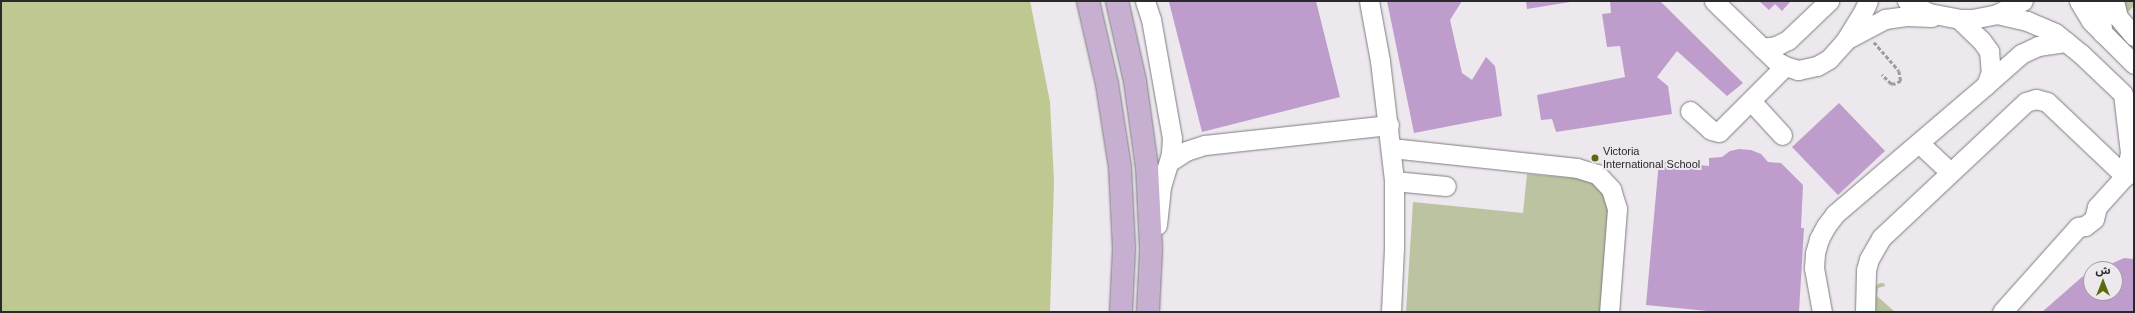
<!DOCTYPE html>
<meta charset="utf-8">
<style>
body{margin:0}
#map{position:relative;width:2135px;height:313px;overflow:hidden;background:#ece8ed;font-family:Arial,"Noto Sans Arabic",sans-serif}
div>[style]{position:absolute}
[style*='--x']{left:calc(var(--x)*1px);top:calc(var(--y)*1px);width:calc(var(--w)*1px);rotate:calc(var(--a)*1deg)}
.green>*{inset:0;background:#bcc3a1}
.water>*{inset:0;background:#bfc890}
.building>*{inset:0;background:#be9dcc}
.path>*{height:2.5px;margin-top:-1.25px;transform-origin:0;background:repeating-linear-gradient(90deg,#9f9ca0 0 4px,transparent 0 6px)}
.roads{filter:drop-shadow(0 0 1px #7f7c81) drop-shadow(0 0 1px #7f7c81)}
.minor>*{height:19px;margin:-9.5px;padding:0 9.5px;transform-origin:9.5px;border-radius:9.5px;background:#fff}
.major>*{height:22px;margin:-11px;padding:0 11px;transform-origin:11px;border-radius:11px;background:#c6afd0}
.dots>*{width:11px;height:11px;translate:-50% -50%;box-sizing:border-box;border:2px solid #ece8ed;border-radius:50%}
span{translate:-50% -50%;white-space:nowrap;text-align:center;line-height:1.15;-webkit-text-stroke:4px #ece8ed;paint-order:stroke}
.poi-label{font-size:11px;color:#2a292b}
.left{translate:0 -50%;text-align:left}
.frame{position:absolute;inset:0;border:2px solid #2a292b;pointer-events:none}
.north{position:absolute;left:2083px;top:261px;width:40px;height:40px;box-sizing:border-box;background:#ece8ed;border:1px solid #9e9c9f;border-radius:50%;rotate:0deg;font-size:11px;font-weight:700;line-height:16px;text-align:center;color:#2a292b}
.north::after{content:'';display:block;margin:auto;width:14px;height:18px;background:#5f680c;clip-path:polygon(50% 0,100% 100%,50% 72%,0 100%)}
</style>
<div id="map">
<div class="green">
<i style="clip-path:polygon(2122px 1px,2134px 1px,2134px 6px,2125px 15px)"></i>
<i style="clip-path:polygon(1527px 174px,1597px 180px,1609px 196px,1601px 312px,1406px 312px,1413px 202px,1523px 213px)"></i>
<i style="clip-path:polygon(1880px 283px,1884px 283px,1885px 286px,1878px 288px,1877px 296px,1895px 312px,1876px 311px,1876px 286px)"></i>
</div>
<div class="water">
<i style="clip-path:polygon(1px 1px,1030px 1px,1050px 102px,1054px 182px,1050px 312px,1px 312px)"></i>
</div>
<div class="building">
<i style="clip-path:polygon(1316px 1px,1340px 97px,1202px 132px,1169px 2px)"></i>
<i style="clip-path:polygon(1387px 1px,1462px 1px,1450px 20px,1462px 73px,1472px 80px,1486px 57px,1495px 66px,1502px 116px,1414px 133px)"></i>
<i style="clip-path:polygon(1526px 1px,1570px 1px,1570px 2px,1527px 9px)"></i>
<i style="clip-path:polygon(1610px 1px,1660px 1px,1743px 83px,1727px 96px,1677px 51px,1657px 77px,1668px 86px,1672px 114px,1556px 132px,1552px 119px,1541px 120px,1537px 95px,1625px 77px,1620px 46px,1607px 47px,1602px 14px,1611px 13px)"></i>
<i style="clip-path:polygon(1759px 1px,1791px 1px,1782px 11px,1775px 4px,1769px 10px)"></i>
<i style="clip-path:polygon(1839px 103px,1885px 151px,1838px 195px,1792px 147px)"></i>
<i style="clip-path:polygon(1739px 149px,1751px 150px,1761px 154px,1768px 162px,1781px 163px,1803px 185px,1801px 228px,1804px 228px,1799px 312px,1718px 312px,1646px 305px,1659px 161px,1709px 166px,1709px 158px,1722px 157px,1730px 151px)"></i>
<i style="clip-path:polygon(2124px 258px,2134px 259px,2134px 312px,2042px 312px,2082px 277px,2091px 273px,2091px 293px,2115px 293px,2115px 269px,2100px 269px)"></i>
</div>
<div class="path">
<i style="--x:1874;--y:42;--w:38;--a:49"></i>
<i style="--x:1899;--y:71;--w:10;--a:79"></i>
<i style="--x:1901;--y:81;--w:7;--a:153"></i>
<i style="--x:1895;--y:84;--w:4;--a:180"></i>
<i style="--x:1891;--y:84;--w:13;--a:-135"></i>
</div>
<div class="roads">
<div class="minor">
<i style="--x:1145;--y:1;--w:19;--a:72"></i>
<i style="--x:1151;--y:19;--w:121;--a:80"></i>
<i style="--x:1172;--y:138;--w:16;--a:94"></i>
<i style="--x:1171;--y:154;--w:34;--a:107"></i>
<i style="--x:1161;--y:187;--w:38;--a:96"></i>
<i style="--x:1369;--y:1;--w:61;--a:79.6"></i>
<i style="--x:1380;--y:61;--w:121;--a:83.3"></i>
<i style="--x:1394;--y:181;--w:67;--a:90"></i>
<i style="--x:1394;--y:248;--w:64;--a:92.7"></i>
<i style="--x:1714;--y:1;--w:86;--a:44.1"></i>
<i style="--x:1776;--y:61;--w:10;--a:29"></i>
<i style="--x:1785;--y:66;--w:14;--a:17"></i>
<i style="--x:1798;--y:70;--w:19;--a:-12"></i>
<i style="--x:1817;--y:66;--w:14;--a:-30"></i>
<i style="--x:1829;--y:59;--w:24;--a:-48"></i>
<i style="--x:1845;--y:41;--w:32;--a:-58"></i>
<i style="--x:1862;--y:14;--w:14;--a:-65"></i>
<i style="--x:1907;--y:1;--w:25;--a:29"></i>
<i style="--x:1929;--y:13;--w:31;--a:11"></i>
<i style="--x:1959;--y:19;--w:13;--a:0"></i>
<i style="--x:1972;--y:19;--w:25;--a:-11"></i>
<i style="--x:1997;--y:14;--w:29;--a:-27"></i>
<i style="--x:2079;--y:1;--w:23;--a:59"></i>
<i style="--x:2091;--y:21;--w:61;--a:45"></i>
<i style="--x:2100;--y:1;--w:32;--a:86"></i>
<i style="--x:2114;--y:1;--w:16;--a:76"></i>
<i style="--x:2118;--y:17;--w:25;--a:50"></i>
<i style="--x:1997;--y:14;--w:31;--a:13"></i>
<i style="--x:2027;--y:21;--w:30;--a:23"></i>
<i style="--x:2055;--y:33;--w:32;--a:39"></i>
<i style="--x:2080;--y:53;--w:59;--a:43.6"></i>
<i style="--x:2123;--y:94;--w:59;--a:83.2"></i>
<i style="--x:2130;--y:153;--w:24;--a:102"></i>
<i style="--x:2125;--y:176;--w:42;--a:132.1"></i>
<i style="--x:2097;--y:207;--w:12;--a:104"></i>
<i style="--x:2094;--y:219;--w:11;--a:142"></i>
<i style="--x:2085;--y:226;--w:7;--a:172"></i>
<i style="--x:2078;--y:227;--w:114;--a:131.8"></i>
<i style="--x:1959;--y:19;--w:30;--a:44"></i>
<i style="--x:1981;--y:40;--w:14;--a:54"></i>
<i style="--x:1989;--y:51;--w:21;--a:85"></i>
<i style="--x:1991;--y:72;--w:14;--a:111"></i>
<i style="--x:1849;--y:38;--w:41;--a:-27.8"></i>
<i style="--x:1885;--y:19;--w:21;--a:-8"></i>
<i style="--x:1906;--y:16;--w:26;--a:2"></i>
<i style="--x:1762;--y:48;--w:14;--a:-8"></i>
<i style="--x:1776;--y:46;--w:13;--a:-27"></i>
<i style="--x:1788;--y:40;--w:57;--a:-43.6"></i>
<i style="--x:1751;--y:101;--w:46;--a:47.6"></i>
<i style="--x:1690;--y:111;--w:28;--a:42"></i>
<i style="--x:1711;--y:130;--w:8;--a:14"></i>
<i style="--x:1719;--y:132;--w:93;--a:-45"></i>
<i style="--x:1919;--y:143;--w:42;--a:43.1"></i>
<i style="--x:1391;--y:148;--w:187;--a:6.1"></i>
<i style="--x:1577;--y:168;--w:21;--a:17"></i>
<i style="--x:1597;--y:174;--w:21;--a:47"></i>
<i style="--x:1611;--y:189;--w:21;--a:73"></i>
<i style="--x:1617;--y:209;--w:103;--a:94.4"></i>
<i style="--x:1169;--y:162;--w:20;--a:-33"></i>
<i style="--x:1186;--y:151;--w:20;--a:-18"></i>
<i style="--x:1205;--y:145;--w:185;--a:-6.2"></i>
<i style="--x:1394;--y:181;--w:52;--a:5.5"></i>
<i style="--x:1822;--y:312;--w:45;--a:-100.3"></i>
<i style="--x:1814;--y:268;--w:15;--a:-86"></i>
<i style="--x:1815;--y:253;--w:15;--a:-74"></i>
<i style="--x:1819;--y:239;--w:15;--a:-62"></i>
<i style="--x:1826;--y:226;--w:15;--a:-53"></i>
<i style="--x:1835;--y:214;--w:199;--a:-40.5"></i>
<i style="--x:1986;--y:85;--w:47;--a:-41.5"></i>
<i style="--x:2021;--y:54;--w:19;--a:-25"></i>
<i style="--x:2038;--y:46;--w:29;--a:-8"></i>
<i style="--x:1865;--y:312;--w:42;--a:-88.6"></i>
<i style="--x:1866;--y:270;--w:11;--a:-75"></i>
<i style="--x:1869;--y:259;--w:24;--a:-60"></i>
<i style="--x:1881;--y:238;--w:199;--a:-43.2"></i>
<i style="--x:2026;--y:102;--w:10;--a:-17"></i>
<i style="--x:2036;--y:99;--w:11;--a:15"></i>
<i style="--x:2047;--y:102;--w:108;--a:43.5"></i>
</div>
<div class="major">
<i style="--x:1088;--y:1;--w:85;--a:77.1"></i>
<i style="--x:1107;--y:84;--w:84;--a:81.1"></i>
<i style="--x:1120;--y:167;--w:81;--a:87.2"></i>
<i style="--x:1124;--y:248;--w:64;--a:92.7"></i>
<i style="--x:1117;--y:1;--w:82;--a:77.3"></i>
<i style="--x:1135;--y:81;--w:87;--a:82.1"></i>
<i style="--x:1147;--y:167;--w:83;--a:87.2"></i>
<i style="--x:1151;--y:250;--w:62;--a:92.8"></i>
</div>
</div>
<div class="dots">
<i style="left:1595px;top:158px;background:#5f680c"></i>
</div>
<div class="poi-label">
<span class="left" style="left:1603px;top:158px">Victoria<br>International School</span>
</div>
<div class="frame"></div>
<div class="north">ش</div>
</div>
